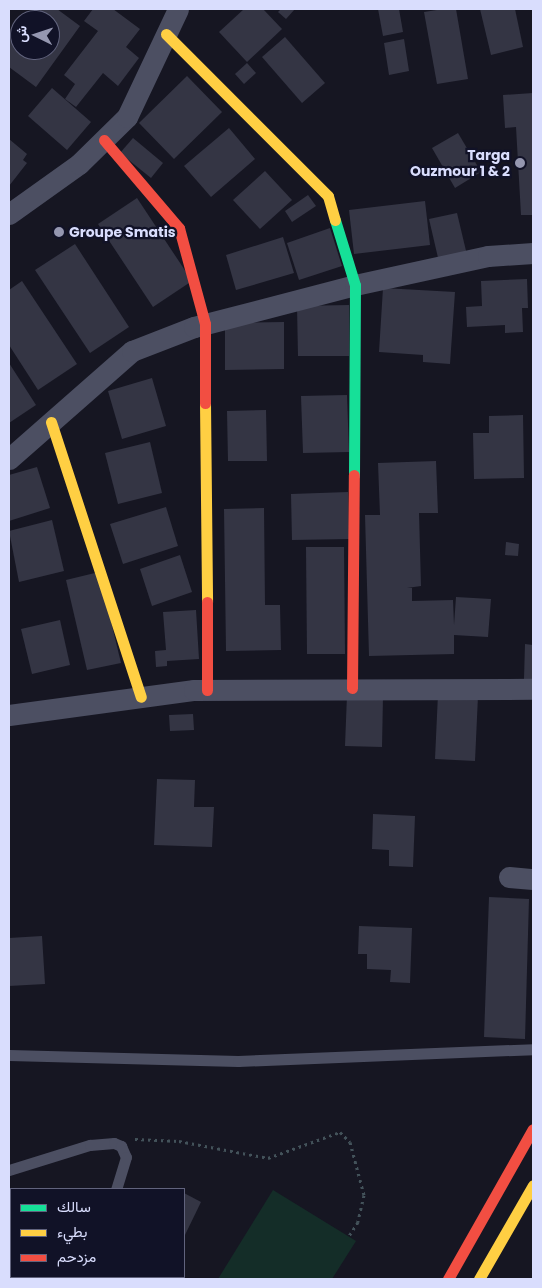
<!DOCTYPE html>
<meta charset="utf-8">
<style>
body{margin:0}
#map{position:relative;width:542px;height:1288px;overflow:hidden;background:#161622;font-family:Poppins,Vazirmatn,sans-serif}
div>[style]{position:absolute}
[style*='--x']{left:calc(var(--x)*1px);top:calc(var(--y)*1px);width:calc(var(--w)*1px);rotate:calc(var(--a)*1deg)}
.green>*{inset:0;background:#142d28}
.building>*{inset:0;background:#343544}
.path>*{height:3px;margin-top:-1.5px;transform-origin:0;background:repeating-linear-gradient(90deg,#43525a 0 2.5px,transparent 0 6.5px)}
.lane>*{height:11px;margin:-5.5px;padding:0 5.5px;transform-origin:5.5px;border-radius:5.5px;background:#4c4f62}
.street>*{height:21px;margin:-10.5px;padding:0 10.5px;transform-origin:10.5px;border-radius:10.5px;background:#4c4f62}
.fast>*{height:11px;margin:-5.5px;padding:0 5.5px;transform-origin:5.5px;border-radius:5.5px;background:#16e098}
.slow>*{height:11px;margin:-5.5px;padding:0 5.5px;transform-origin:5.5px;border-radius:5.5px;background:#ffcf43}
.jam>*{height:11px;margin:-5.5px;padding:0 5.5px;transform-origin:5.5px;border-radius:5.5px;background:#f24e42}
.dots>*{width:14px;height:14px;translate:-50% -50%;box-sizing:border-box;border:2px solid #111227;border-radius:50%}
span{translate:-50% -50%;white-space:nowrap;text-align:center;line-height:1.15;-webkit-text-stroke:4.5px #111227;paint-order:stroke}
.poi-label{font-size:14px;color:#d9ddfd;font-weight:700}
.right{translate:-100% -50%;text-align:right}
.left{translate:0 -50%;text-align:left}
.frame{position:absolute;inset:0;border:10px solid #d9ddfd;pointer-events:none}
.legend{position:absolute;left:10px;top:1188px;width:175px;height:90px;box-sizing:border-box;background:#111227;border:1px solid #61637d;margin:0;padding:6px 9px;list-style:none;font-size:15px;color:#d9ddfd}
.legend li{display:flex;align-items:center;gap:10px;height:25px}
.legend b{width:25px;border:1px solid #61637d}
.north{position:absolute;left:10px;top:10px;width:50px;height:50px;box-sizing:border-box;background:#111227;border:1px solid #61637d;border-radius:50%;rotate:274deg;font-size:14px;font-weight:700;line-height:20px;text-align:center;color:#d9ddfd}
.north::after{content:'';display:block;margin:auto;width:18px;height:22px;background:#9597b0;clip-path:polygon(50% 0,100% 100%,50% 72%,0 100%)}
</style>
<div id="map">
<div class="green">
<i style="clip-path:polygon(273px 1190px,356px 1241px,332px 1279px,218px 1279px)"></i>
</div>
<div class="building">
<i style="clip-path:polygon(41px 9px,57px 9px,80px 26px,36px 87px,9px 67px,9px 31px,16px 21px,20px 24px,20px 50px,50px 50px,50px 20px,32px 20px)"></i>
<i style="clip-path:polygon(93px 9px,113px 9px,140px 29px,126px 47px,139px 58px,118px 86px,103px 73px,76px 107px,65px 99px,75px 84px,64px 75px,98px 31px,84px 21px)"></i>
<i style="clip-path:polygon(244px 9px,263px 9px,282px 29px,247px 62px,219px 32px)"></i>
<i style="clip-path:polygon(281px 9px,295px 9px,286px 19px,278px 12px)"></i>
<i style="clip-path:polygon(378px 9px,399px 9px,403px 32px,383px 36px)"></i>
<i style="clip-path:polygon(443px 9px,456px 9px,468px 79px,437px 84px,424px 12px)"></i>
<i style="clip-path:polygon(480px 9px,515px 9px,523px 47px,491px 55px)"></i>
<i style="clip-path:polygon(285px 37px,325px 83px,302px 103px,262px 57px)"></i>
<i style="clip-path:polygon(404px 39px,409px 71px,389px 75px,384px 43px)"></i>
<i style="clip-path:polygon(247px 63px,256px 73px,244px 84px,235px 74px)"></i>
<i style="clip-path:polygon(187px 76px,222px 112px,174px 159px,139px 123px)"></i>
<i style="clip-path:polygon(52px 88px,91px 122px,67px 150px,28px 116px)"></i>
<i style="clip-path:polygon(533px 93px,533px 215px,521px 215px,516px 127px,505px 128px,503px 95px)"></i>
<i style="clip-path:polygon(229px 128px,255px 159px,211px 197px,184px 166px)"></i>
<i style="clip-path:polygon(458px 133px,481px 172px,455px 188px,432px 148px)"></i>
<i style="clip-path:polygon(133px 138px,163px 163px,151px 178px,120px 153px)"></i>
<i style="clip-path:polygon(9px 139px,27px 154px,23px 160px,27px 163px,9px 186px)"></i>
<i style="clip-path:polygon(265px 171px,292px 200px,260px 229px,233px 200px)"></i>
<i style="clip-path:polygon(308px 195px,316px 206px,292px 222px,285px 211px)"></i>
<i style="clip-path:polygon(137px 198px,192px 281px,153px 307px,98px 224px)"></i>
<i style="clip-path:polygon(425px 201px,430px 245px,354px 254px,349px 210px)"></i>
<i style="clip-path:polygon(457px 213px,467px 255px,439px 262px,429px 219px)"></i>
<i style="clip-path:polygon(330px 228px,342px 266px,299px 280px,287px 243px)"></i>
<i style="clip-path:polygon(283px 237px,294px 273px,236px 290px,226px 255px)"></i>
<i style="clip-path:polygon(75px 244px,129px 327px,90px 353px,35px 270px)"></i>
<i style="clip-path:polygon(527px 279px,528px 308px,522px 308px,523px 332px,505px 333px,505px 325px,467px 327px,466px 307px,482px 306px,481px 281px)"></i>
<i style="clip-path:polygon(22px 281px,77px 364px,38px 390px,9px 345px,9px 290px)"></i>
<i style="clip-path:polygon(383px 288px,455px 292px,450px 364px,423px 362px,423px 355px,379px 352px)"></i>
<i style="clip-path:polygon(349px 305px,349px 356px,298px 356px,297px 306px)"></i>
<i style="clip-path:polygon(284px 322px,284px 369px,225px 370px,225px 323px)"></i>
<i style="clip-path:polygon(9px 363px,36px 405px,9px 423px)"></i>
<i style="clip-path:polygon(152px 378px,166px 426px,122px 439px,108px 391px)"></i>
<i style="clip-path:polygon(347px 395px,349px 452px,303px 453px,301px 396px)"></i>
<i style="clip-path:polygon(266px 410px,267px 461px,228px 461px,227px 411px)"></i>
<i style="clip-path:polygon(523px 415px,524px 478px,474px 479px,473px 433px,489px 433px,489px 416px)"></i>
<i style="clip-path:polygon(150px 442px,162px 493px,118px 504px,105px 453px)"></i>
<i style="clip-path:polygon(436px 461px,438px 513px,419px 513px,421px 586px,407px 588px,412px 588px,412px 601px,453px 600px,454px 625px,456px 597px,491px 599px,488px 637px,454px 635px,454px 654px,369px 656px,365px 515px,380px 515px,378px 463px)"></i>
<i style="clip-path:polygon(37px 467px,50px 508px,9px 521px,9px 475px)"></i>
<i style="clip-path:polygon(348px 492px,349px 539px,292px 540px,291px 494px)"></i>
<i style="clip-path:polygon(166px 507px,178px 546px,123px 564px,110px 524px)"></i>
<i style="clip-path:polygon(264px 508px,265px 605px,280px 605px,281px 650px,226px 651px,224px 509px)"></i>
<i style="clip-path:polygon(52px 520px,64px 571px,19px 582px,9px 531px)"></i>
<i style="clip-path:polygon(506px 542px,519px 544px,518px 556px,505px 555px)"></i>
<i style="clip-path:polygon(306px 547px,344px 547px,345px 654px,307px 654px)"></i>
<i style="clip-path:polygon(180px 555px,192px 592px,152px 606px,140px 569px)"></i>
<i style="clip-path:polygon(99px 572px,121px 663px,87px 670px,66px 580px)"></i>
<i style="clip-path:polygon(196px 610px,199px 659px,167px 661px,167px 666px,156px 667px,155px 651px,166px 650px,163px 612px)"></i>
<i style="clip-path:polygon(60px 620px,70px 665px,32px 674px,21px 629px)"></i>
<i style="clip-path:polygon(525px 644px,533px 645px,533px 680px,524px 679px)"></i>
<i style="clip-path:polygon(438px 694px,478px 696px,475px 761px,435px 759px)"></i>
<i style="clip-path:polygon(347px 695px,383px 696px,382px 747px,345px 746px)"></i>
<i style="clip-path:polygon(193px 714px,194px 730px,170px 731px,169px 715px)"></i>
<i style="clip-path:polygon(157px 779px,195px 780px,194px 807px,214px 807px,212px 847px,154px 845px)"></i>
<i style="clip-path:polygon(373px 814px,415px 816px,413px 867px,389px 866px,389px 850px,372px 849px)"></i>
<i style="clip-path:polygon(489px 897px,529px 899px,525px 1039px,484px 1037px)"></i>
<i style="clip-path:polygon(359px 926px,412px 928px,410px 983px,390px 982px,391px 970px,367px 969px,367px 954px,358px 954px)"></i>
<i style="clip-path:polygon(42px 936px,45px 984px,9px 986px,9px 938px)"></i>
<i style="clip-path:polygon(184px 1193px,201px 1202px,184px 1237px)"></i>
<i style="clip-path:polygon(9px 1239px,11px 1277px,27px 1277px,27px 1279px,9px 1279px)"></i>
<i style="clip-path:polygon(136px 1277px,164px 1277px,163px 1279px)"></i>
</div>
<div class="path">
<i style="--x:135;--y:1139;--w:44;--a:2.6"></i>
<i style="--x:179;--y:1141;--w:91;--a:10.8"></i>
<i style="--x:268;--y:1158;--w:77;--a:-19.9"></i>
<i style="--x:340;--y:1132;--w:14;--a:45"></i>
<i style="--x:350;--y:1142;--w:55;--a:75.2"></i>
<i style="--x:364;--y:1195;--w:28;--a:103"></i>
<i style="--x:358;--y:1222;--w:17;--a:123"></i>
</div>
<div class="lane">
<i style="--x:9;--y:1055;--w:229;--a:1.5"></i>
<i style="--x:238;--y:1061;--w:295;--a:-2.3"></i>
<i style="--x:9;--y:1170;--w:85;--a:-17.2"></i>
<i style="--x:90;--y:1145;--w:24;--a:-5"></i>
<i style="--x:114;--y:1143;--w:8;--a:23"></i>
<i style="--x:121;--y:1146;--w:12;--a:66"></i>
<i style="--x:126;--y:1157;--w:34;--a:107"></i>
<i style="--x:77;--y:1279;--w:2;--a:-63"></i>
</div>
<div class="street">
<i style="--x:9;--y:214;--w:86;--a:-35.5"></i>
<i style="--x:79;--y:164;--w:67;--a:-44.4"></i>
<i style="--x:127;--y:117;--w:119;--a:-64.7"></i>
<i style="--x:9;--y:459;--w:164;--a:-41.3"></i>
<i style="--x:132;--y:351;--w:66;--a:-21.2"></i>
<i style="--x:194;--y:327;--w:166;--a:-14.6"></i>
<i style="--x:355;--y:285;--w:136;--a:-12.3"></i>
<i style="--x:488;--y:256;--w:45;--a:-3.8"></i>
<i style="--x:9;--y:715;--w:187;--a:-7.7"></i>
<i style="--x:194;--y:690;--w:339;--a:-0.2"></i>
<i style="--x:509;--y:877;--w:24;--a:5"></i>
</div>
<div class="fast">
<i style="--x:335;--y:220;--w:68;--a:72.9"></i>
<i style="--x:355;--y:285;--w:190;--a:90.3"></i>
</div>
<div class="slow">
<i style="--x:166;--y:34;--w:229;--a:45"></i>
<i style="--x:328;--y:196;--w:25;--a:74"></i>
<i style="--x:205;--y:403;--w:199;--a:89.4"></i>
<i style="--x:51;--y:422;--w:289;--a:71.9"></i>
<i style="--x:479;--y:1279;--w:108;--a:-60.1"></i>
</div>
<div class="jam">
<i style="--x:104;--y:140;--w:116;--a:49.6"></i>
<i style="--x:179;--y:228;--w:99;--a:74.8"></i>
<i style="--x:205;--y:324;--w:79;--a:90"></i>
<i style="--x:207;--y:602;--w:88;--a:90"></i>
<i style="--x:352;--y:688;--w:213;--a:-89.5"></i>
<i style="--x:448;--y:1279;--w:172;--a:-60.5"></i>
</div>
<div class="dots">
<i style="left:520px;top:163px;background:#9597b0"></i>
<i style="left:59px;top:232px;background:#9597b0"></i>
</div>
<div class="poi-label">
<span class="right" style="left:510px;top:163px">Targa<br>Ouzmour 1 &amp; 2</span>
<span class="left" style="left:69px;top:232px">Groupe Smatis</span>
</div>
<div class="frame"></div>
<ul class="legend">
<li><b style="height:6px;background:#16e098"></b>سالك</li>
<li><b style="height:6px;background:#ffcf43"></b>بطيء</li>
<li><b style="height:6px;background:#f24e42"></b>مزدحم</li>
</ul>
<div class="north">ش</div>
</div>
